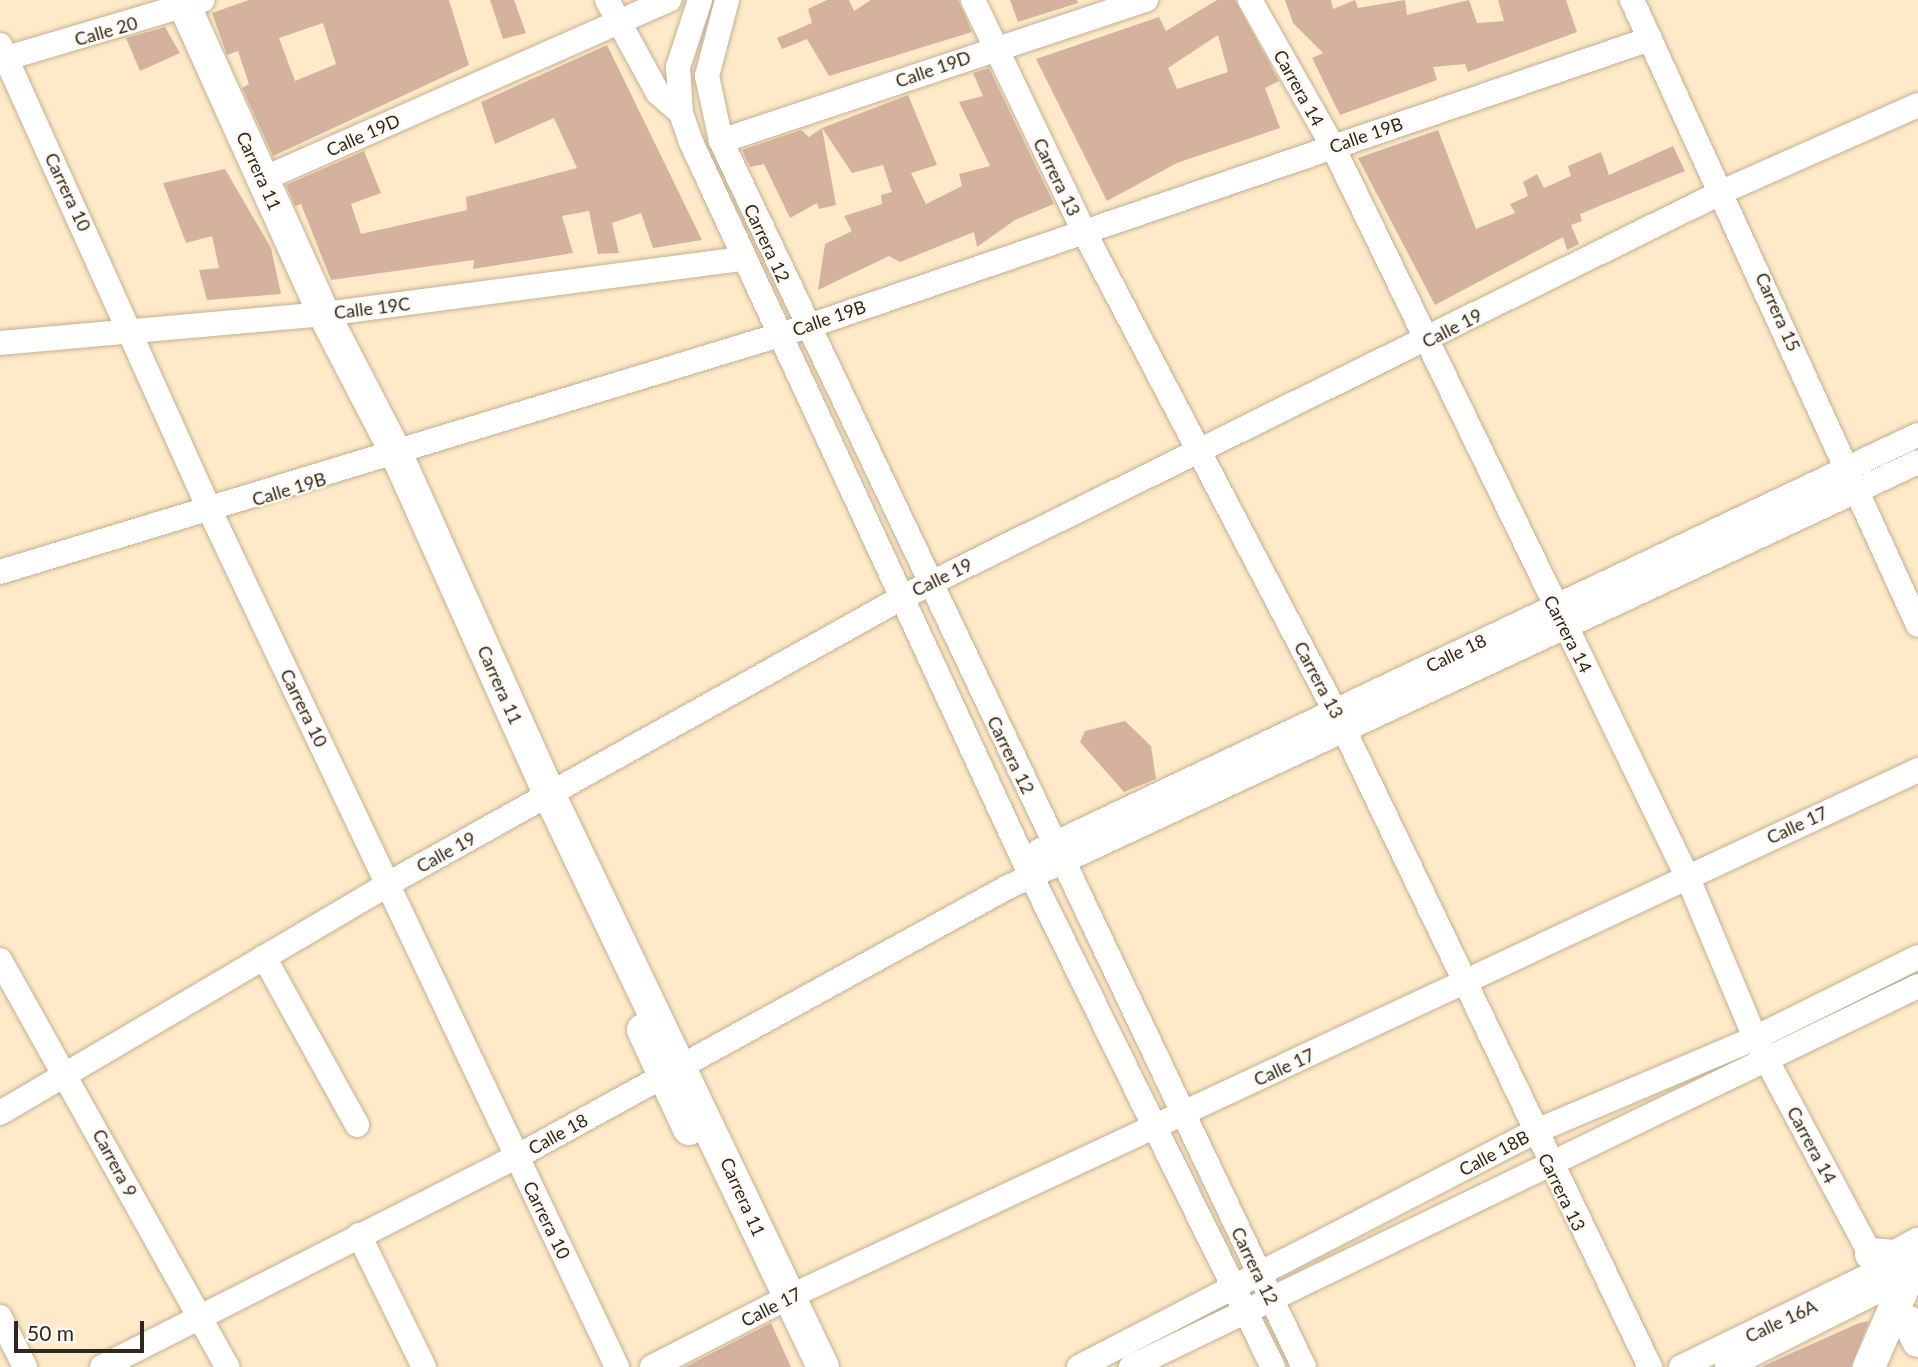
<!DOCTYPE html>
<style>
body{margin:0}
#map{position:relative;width:1918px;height:1367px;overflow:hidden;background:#feeac9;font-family:Lato,sans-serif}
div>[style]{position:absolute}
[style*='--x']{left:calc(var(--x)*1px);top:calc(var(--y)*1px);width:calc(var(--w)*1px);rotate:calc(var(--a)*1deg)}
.building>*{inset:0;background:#d4b29e}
.roads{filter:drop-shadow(0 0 2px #c4b192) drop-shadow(0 0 2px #c4b192)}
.minor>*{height:24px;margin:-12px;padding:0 12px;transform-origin:12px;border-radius:12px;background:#fff}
.major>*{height:32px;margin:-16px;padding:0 16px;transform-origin:16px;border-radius:16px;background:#fff}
span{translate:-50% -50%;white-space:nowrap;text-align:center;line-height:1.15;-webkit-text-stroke:5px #fdf9f3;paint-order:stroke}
.street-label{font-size:18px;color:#2f281c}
.scale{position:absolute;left:14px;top:1321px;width:130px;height:32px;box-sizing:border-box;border:4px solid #2f281c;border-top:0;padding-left:9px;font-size:21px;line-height:24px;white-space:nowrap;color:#2f281c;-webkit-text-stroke:5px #fdf9f3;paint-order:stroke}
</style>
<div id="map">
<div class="building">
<i style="clip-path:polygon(evenodd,249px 0,449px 0,469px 65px,273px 156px,242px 88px,249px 84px,238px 51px,227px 55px,212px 13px,249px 0,323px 23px,336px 64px,295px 81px,279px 38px,323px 23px)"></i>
<i style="clip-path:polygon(490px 0,514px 0,526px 33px,503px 39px)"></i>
<i style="clip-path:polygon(827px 0,849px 0,854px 11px,871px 0,958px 0,972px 32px,829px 76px,807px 39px,782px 49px,777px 38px,812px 23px,808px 9px)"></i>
<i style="clip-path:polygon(1010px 0,1077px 0,1078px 3px,1018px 22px)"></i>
<i style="clip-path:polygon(evenodd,1217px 0,1235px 0,1279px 81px,1265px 88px,1280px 128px,1177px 163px,1107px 201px,1036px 59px,1159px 17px,1166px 31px,1217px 0,1218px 35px,1228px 72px,1177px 89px,1168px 68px,1218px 35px)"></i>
<i style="clip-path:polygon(1285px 0,1331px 0,1333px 9px,1355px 0,1358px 8px,1405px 0,1407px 15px,1469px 0,1477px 23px,1504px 21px,1498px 0,1566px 0,1577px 32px,1468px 72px,1465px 64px,1433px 67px,1437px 80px,1340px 115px,1312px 58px,1323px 53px,1293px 23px)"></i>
<i style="clip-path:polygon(165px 27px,180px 53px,140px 71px,126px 38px)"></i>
<i style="clip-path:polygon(607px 45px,702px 240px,653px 248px,641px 213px,612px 223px,619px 253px,598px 254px,589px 211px,562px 216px,573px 253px,473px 269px,474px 260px,331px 280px,301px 204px,295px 206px,286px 185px,364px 151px,381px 193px,351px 204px,361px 234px,467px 210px,466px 197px,577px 168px,554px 118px,495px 144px,481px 102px)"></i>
<i style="clip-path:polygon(989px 68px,1054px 204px,1015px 220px,977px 247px,974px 232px,900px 262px,889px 256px,818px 290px,825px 244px,852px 231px,844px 216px,882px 204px,881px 195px,892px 192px,883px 165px,852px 173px,822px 128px,908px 95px,937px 165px,911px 173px,926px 204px,962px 186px,959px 174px,990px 166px,959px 102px,983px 96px,973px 73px)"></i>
<i style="clip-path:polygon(822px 128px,836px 205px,819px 209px,817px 203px,790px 218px,764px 164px,750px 167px,742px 150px,801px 130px,809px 137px)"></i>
<i style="clip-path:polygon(1438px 130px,1476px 229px,1515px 213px,1510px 204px,1528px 196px,1523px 182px,1537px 174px,1544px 188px,1571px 176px,1568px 166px,1601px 152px,1609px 175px,1673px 146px,1685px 171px,1580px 214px,1582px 221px,1571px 225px,1579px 244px,1567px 250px,1563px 237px,1435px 305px,1358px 158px)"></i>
<i style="clip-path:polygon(225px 169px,271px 248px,281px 294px,207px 300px,199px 270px,219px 268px,212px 236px,186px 243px,163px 183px)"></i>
<i style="clip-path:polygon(1125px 721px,1151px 746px,1156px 779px,1124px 792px,1080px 742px,1085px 731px)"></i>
<i style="clip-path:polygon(1869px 1321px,1851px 1367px,1761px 1367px,1859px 1323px)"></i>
<i style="clip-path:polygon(771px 1323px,791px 1367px,685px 1367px)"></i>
</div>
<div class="roads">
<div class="minor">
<i style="--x:607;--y:0;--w:106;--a:61.3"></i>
<i style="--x:658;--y:93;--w:30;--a:41"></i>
<i style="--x:700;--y:0;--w:71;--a:108.2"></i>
<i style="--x:678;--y:67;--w:46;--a:86.3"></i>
<i style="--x:681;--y:113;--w:31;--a:71"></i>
<i style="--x:691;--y:142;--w:790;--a:65.15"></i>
<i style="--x:1023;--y:859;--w:566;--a:63.8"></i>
<i style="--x:727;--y:0;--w:79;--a:104.7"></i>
<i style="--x:707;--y:76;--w:66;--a:77.8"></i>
<i style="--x:721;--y:141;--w:1358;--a:64.57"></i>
<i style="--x:973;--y:0;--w:253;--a:64.4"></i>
<i style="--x:1082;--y:228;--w:545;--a:62.35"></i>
<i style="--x:1335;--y:711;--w:728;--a:64.35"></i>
<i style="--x:1250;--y:0;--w:169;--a:60.5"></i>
<i style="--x:1333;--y:147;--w:530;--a:64.06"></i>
<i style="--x:1565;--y:624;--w:280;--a:64.2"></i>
<i style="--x:1687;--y:876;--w:176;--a:67.2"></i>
<i style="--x:1755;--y:1038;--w:299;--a:61.9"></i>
<i style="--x:1632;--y:0;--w:687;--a:65.41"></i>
<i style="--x:0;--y:45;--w:513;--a:65.73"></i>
<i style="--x:211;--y:513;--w:946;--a:64.57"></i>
<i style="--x:7;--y:58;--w:204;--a:-16.5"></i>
<i style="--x:721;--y:141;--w:448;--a:-18.4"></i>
<i style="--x:263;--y:179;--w:444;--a:-23.8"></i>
<i style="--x:0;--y:343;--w:325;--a:-5.1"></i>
<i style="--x:324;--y:314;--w:423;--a:-7.5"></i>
<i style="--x:0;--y:572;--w:842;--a:-16.91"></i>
<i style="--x:806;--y:327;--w:892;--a:-18.84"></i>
<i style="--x:1039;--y:851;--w:972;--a:-25.33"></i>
<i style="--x:264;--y:957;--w:192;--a:61"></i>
<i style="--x:0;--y:960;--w:466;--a:60.8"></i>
<i style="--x:0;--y:1113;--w:451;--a:-30.5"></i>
<i style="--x:388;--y:884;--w:592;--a:-29.12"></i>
<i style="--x:905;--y:596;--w:914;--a:-26.31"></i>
<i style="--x:1724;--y:191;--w:212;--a:-23.9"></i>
<i style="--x:359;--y:1235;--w:147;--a:63.8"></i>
<i style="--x:0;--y:1317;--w:56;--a:63.4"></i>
<i style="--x:102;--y:1367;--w:464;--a:-26.9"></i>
<i style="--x:516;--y:1157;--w:561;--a:-28.76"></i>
<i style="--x:1008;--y:887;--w:1004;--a:-25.03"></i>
<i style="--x:652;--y:1367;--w:154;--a:-27.1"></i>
<i style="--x:789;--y:1297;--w:1246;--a:-25.02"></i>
<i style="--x:1079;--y:1367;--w:512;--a:-27.32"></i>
<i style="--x:1534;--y:1132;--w:240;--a:-23"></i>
<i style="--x:1755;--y:1038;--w:182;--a:-26.4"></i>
<i style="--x:1131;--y:1367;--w:874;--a:-25.83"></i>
<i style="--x:1681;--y:1367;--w:220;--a:-25.9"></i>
<i style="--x:1727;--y:1367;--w:180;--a:-26.7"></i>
</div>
<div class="major">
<i style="--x:182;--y:0;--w:345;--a:65.7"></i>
<i style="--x:324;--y:314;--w:159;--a:62.6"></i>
<i style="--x:397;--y:455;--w:372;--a:65.8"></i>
<i style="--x:549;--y:794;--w:635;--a:64.44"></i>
<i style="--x:643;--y:1030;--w:109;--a:65.1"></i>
<i style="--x:1871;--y:1254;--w:25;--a:5"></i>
<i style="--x:1896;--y:1256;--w:25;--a:-29"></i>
<i style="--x:1909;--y:1322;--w:21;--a:65"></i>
<i style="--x:1869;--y:1367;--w:123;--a:-66.6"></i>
</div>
</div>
<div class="street-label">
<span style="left:106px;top:31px;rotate:-16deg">Calle 20</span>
<span style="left:933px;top:69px;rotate:-19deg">Calle 19D</span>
<span style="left:1299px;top:88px;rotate:61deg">Carrera 14</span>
<span style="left:363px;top:135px;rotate:-24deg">Calle 19D</span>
<span style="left:1366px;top:135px;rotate:-19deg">Calle 19B</span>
<span style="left:259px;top:171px;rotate:66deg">Carrera 11</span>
<span style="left:1057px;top:177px;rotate:64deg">Carrera 13</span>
<span style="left:68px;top:192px;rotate:65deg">Carrera 10</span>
<span style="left:767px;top:243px;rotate:65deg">Carrera 12</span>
<span style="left:372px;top:308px;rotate:-7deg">Calle 19C</span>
<span style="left:1778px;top:312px;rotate:66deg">Carrera 15</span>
<span style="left:829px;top:318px;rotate:-19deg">Calle 19B</span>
<span style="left:1452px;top:328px;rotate:-27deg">Calle 19</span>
<span style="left:289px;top:489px;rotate:-17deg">Calle 19B</span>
<span style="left:942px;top:577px;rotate:-26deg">Calle 19</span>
<span style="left:1568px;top:634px;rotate:63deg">Carrera 14</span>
<span style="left:1456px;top:653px;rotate:-26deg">Calle 18</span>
<span style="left:1319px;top:680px;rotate:62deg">Carrera 13</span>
<span style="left:500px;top:685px;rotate:66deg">Carrera 11</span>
<span style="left:304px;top:708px;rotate:64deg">Carrera 10</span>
<span style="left:1011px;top:755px;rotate:64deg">Carrera 12</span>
<span style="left:1797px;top:825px;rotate:-25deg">Calle 17</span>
<span style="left:446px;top:852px;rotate:-29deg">Calle 19</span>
<span style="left:1284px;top:1067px;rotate:-25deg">Calle 17</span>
<span style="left:558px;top:1134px;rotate:-29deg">Calle 18</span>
<span style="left:1812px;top:1145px;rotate:62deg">Carrera 14</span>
<span style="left:1494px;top:1153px;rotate:-28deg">Calle 18B</span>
<span style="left:115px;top:1163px;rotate:62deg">Carrera 9</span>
<span style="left:1562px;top:1192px;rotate:64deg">Carrera 13</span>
<span style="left:743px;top:1197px;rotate:66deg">Carrera 11</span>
<span style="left:547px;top:1220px;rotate:64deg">Carrera 10</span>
<span style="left:1255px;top:1266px;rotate:64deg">Carrera 12</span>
<span style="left:771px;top:1307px;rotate:-27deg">Calle 17</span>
<span style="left:1781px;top:1321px;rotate:-25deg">Calle 16A</span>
</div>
<div class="scale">50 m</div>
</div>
